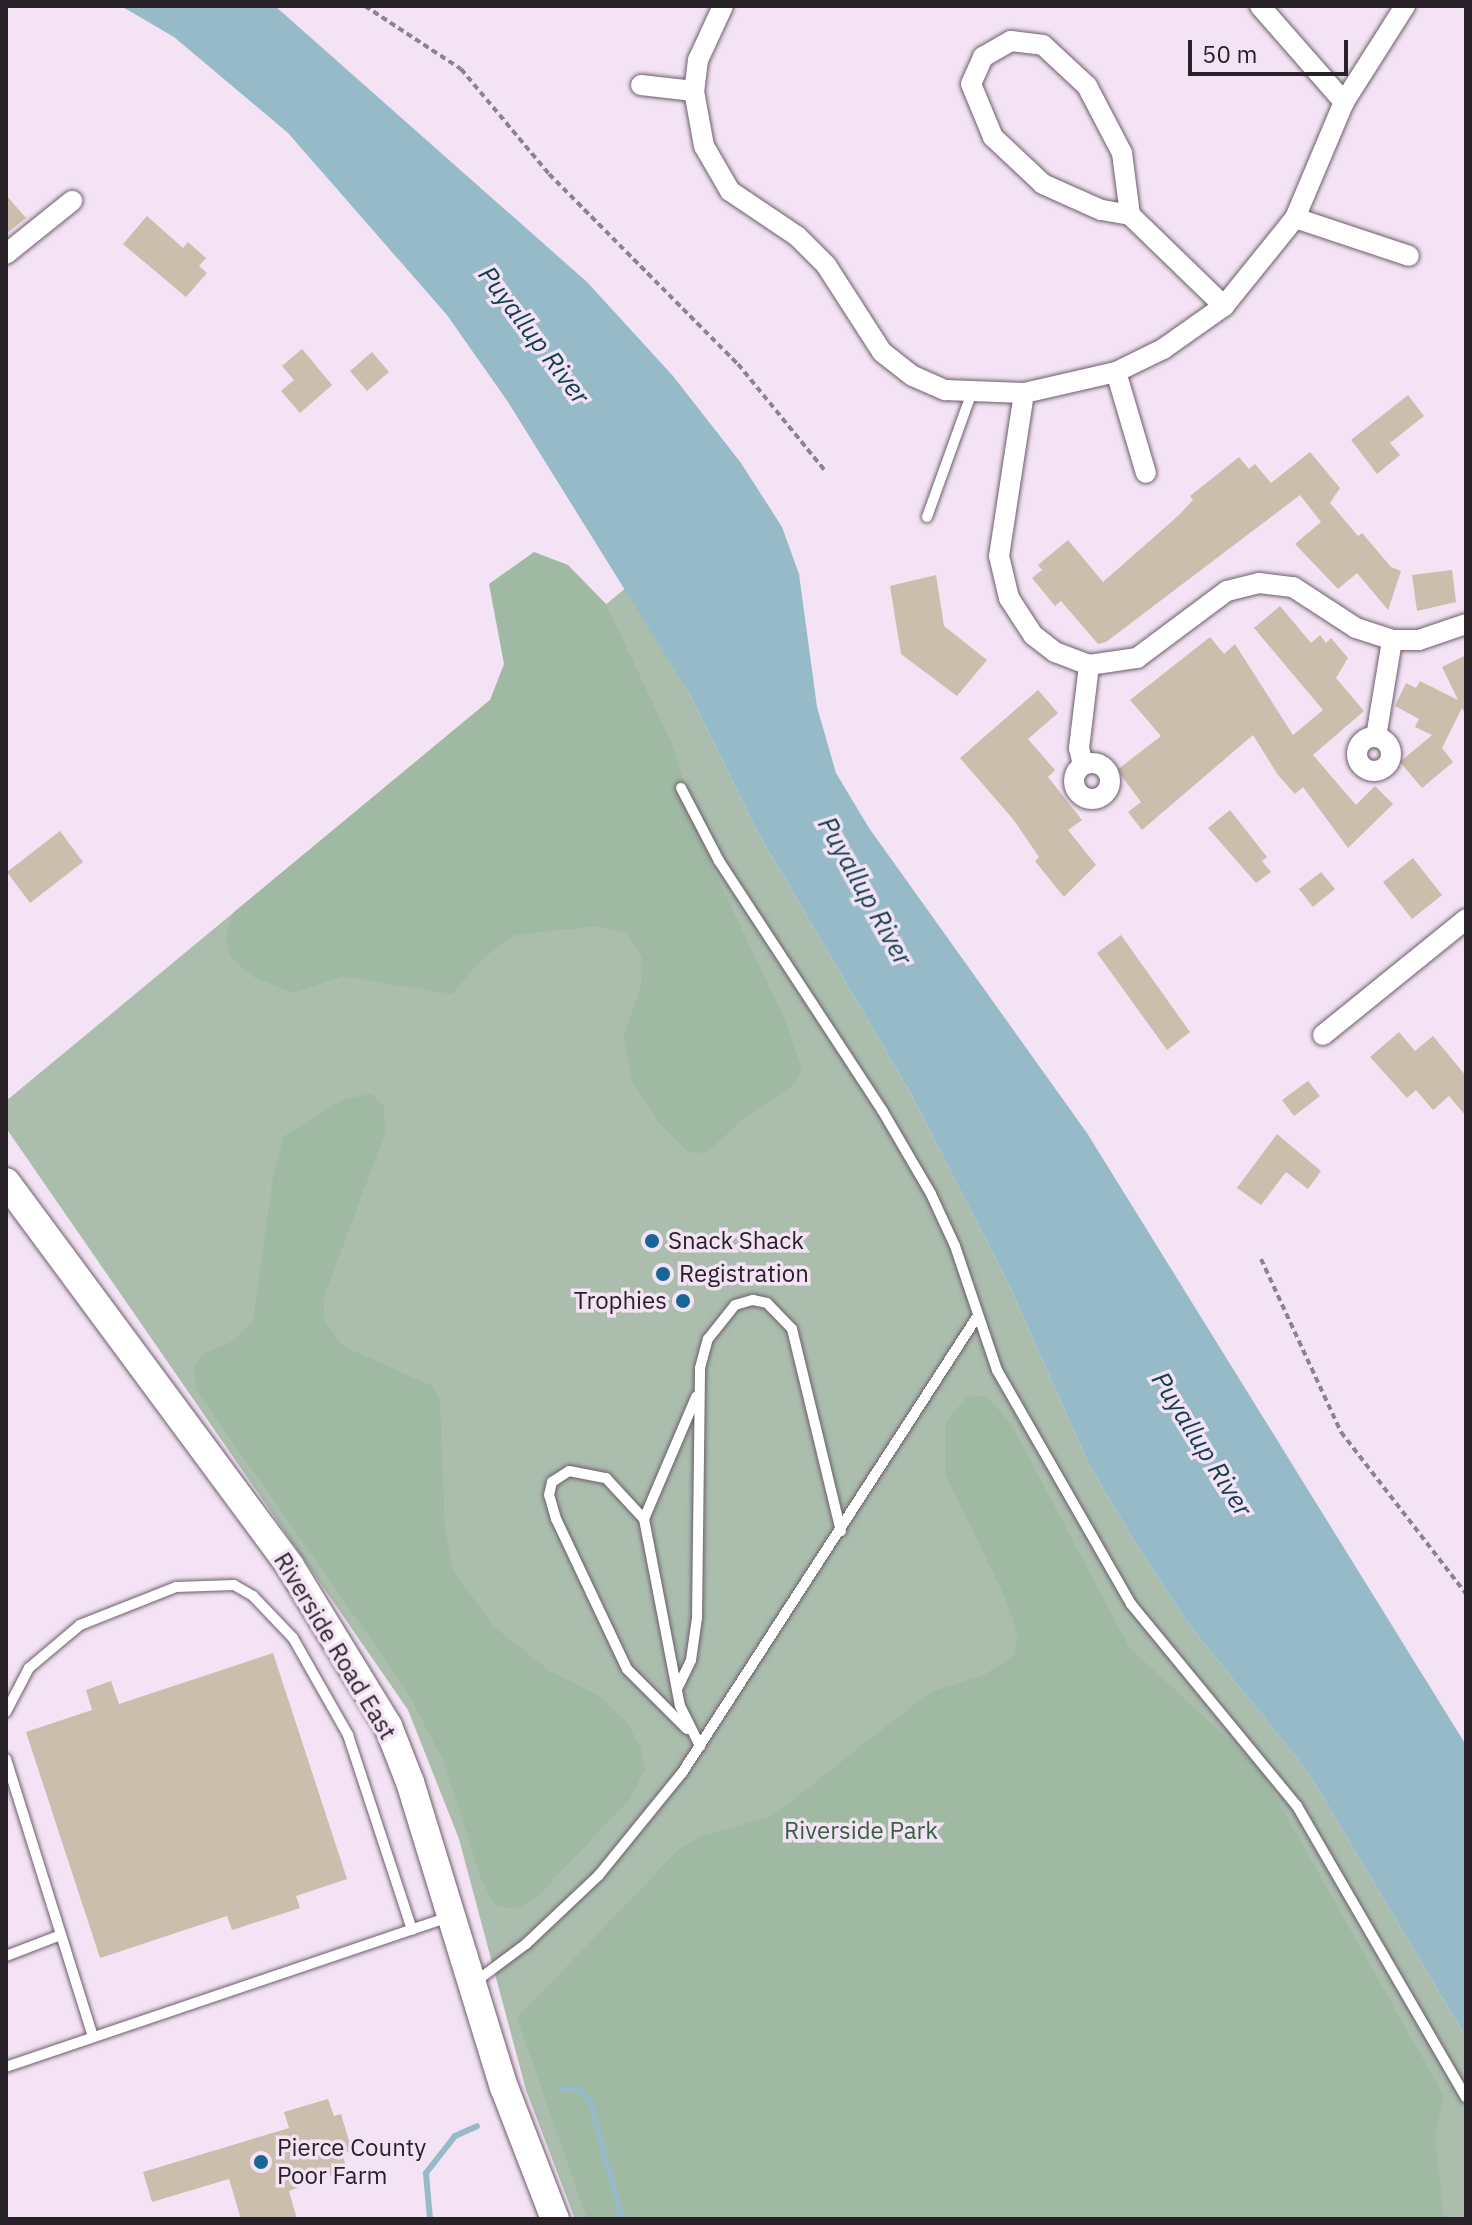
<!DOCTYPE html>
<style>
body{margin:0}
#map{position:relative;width:1472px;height:2225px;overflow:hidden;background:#f4e3f4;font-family:"IBM Plex Sans",sans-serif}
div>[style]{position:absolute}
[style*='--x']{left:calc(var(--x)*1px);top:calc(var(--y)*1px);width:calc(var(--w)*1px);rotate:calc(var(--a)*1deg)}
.green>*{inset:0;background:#abbeae}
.forest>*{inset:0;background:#9fb9a3}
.water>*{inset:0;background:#97bac8}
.stream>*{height:6px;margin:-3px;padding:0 3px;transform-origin:3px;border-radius:3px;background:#97bac8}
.building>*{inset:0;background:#cbbeac}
.path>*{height:4px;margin-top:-2px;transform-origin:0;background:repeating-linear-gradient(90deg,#8d828d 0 6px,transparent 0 10px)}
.roads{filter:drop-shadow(0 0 2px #6c5e6c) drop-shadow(0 0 2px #6c5e6c)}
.lane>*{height:10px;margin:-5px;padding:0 5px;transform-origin:5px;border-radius:5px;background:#fff}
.street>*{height:20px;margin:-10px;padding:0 10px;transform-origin:10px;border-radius:10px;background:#fff}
.street>.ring{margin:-10px;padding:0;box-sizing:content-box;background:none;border:20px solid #fff;border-radius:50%}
.secondary>*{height:28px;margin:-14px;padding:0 14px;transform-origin:14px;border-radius:14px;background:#fff}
.dots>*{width:22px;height:22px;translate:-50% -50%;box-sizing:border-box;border:4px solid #f4e3f4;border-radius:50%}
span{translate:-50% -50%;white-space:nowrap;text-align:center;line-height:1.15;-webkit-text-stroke:7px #f4e3f4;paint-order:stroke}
.poi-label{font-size:24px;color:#282228}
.left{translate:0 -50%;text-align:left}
.right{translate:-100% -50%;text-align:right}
.street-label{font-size:24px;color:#282228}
.park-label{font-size:24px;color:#366141}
.water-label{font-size:26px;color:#0e4050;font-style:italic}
.frame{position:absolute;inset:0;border:8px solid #282228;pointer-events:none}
.scale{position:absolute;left:1188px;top:40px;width:160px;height:36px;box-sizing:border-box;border:4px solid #282228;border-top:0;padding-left:10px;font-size:24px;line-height:28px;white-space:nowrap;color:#282228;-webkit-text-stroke:6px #f4e3f4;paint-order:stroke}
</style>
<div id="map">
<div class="green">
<i style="clip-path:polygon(627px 587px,689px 693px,757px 831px,909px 1090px,1009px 1285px,1088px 1462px,1131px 1536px,1187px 1622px,1308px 1772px,1466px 2037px,1466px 2219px,575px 2219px,526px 2090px,459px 1839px,408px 1710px,6px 1128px,6px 1101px)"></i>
</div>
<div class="forest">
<i style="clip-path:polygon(534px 552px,568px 565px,606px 604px,671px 742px,712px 867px,783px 1015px,803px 1071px,788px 1090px,746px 1116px,707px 1153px,688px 1152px,657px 1121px,632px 1082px,624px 1034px,641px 986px,642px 958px,626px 933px,598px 926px,515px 935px,482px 959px,452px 994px,343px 976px,294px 993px,255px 978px,230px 957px,226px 936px,233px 913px,490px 700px,504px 664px,489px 584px)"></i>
<i style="clip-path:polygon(371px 1094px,384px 1107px,385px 1133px,323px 1300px,325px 1321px,343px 1346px,434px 1387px,440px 1401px,445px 1529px,454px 1571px,494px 1627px,550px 1671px,599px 1696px,625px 1720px,641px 1747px,645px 1769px,630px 1799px,535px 1899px,515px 1909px,496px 1906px,482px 1882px,444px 1762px,405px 1688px,196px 1390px,194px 1366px,203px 1354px,234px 1341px,253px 1321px,273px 1177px,284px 1136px,344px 1099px)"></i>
<i style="clip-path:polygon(986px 1396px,1010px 1422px,1129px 1647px,1260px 1769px,1444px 2096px,1435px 2135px,1444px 2219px,587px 2219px,517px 2018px,679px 1849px,702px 1836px,772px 1816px,930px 1692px,984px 1675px,1014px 1655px,1018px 1635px,1004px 1595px,945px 1474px,945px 1424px,966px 1397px)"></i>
</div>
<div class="water">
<i style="clip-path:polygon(121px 6px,275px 6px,587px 282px,673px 376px,741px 463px,782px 527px,799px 574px,817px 707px,836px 773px,869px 828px,1087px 1133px,1466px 1745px,1466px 2037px,1308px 1772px,1187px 1622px,1131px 1536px,1088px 1462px,1009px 1285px,909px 1090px,757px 831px,689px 693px,508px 402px,447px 315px,288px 133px,174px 37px)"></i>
</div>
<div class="stream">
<i style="--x:561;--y:2089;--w:18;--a:0"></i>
<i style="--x:579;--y:2089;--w:16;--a:47"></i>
<i style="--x:590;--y:2101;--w:122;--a:74.8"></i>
<i style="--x:430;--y:2219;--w:46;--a:-95"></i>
<i style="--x:426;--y:2173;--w:47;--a:-51.9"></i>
<i style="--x:455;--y:2136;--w:24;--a:-24"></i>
</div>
<div class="building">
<i style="clip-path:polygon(6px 195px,26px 218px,6px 234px)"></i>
<i style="clip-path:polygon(147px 216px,183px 248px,188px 242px,206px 258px,199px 266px,207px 273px,186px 297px,123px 244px)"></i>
<i style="clip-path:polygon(302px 349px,332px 385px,300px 413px,281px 391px,294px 380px,282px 366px)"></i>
<i style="clip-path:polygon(372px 352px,389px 372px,367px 391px,350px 371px)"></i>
<i style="clip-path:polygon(1408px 395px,1424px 416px,1390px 443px,1400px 455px,1377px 474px,1351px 440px)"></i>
<i style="clip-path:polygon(1310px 452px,1340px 488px,1330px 503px,1358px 536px,1362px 533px,1391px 567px,1401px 571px,1388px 610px,1357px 573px,1338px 589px,1295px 544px,1321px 522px,1300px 495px,1106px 642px,1098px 644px,1061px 601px,1055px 606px,1032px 578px,1042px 570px,1038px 565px,1068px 540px,1103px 582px,1179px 515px,1193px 500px,1190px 496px,1239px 457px,1249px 469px,1255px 464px,1271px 483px)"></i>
<i style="clip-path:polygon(1452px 570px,1456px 602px,1417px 611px,1412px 575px)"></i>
<i style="clip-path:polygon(936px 575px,944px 626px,987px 660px,957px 696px,901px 654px,890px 586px)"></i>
<i style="clip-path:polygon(1280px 606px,1311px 643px,1320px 635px,1326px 643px,1331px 638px,1348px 658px,1336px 678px,1364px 711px,1313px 755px,1356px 805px,1375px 786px,1393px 804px,1348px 848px,1303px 787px,1295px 794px,1278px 775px,1253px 735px,1142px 830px,1128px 812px,1141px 802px,1117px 770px,1161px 736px,1130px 700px,1210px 637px,1224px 654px,1235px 644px,1293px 735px,1323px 710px,1254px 628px)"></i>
<i style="clip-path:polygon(1466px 655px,1466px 716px,1462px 708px,1442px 748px,1453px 762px,1422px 788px,1400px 762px,1432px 735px,1415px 727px,1419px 719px,1395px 706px,1406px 683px,1416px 688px,1420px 681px,1458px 700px,1442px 667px)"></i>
<i style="clip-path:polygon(1038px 690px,1058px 713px,1028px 739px,1055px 770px,1048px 777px,1082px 820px,1068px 830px,1096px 865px,1064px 897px,1035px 861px,1039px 857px,1013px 819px,960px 758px)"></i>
<i style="clip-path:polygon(1230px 810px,1267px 857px,1262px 861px,1271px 872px,1256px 883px,1208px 828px)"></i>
<i style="clip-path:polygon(60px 831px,83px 862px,30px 903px,7px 872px)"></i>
<i style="clip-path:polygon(1413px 858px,1442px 895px,1412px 919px,1383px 882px)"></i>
<i style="clip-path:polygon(1321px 872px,1335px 889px,1313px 907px,1299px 889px)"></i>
<i style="clip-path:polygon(1121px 935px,1190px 1032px,1167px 1050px,1097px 953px)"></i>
<i style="clip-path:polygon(1399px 1032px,1415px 1051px,1433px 1036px,1466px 1076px,1466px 1116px,1449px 1096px,1433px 1110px,1416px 1090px,1407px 1098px,1370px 1057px)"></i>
<i style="clip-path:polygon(1308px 1081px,1320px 1096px,1294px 1116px,1282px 1100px)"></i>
<i style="clip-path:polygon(1277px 1134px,1321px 1171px,1308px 1189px,1286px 1172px,1261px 1205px,1237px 1188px)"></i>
<i style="clip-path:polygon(273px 1653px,347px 1879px,296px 1896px,300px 1908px,232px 1930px,227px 1916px,100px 1958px,26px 1732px,92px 1710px,86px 1690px,111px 1681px,119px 1704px)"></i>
<i style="clip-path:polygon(328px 2099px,334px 2116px,341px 2114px,352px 2151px,342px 2154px,347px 2169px,289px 2191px,297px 2219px,241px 2219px,229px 2179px,152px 2202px,143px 2172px,289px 2128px,284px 2112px)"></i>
</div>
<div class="path">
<i style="--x:365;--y:6;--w:115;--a:33.3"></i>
<i style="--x:461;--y:69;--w:137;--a:50"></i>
<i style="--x:549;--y:174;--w:268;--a:45.2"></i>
<i style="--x:738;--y:364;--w:139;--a:50.8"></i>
<i style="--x:1261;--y:1259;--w:191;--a:65.2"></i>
<i style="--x:1341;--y:1432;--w:205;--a:52.3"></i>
</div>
<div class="roads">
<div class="lane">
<i style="--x:927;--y:517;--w:133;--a:-70.2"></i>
<i style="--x:681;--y:788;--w:82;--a:62.5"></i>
<i style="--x:719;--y:861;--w:298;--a:56.8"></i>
<i style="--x:882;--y:1110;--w:97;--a:59.7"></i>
<i style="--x:931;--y:1194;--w:57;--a:65.2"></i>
<i style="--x:955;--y:1246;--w:131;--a:71.3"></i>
<i style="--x:997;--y:1370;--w:270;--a:60.2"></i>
<i style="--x:1131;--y:1604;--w:261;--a:50.6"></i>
<i style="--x:1297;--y:1806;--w:337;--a:59.9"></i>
<i style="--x:644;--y:1519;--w:133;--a:-66.9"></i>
<i style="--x:677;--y:1689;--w:32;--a:-64"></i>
<i style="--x:691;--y:1660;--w:42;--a:-81.9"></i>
<i style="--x:697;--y:1618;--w:250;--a:-89.3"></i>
<i style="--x:700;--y:1368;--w:30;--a:-75"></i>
<i style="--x:708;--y:1339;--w:43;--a:-51.5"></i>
<i style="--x:735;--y:1305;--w:19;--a:-16"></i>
<i style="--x:753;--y:1300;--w:14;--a:12"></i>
<i style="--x:767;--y:1303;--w:36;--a:46"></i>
<i style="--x:792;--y:1329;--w:208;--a:76.4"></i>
<i style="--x:6;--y:1712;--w:50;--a:-62.4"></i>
<i style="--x:29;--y:1668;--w:67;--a:-40.1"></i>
<i style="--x:80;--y:1625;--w:103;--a:-21.6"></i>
<i style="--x:176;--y:1587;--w:58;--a:-2"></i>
<i style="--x:234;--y:1585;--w:22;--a:30"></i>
<i style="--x:253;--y:1596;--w:58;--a:46.4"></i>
<i style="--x:293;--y:1638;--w:112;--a:60.4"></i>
<i style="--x:348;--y:1735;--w:205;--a:71.8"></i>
<i style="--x:687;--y:1729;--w:85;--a:-135"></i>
<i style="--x:627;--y:1669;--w:166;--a:-115.3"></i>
<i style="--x:556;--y:1519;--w:25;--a:-106"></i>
<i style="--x:549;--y:1495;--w:13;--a:-77"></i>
<i style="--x:552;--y:1482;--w:20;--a:-33"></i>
<i style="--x:569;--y:1471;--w:38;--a:11"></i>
<i style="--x:606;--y:1478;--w:56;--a:47.2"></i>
<i style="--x:644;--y:1519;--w:190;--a:79.1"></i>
<i style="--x:680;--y:1706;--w:45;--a:63.4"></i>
<i style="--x:6;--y:1759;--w:291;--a:72.6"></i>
<i style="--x:6;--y:1956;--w:59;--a:-20.9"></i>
<i style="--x:475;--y:1982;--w:64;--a:-36.7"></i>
<i style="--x:526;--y:1944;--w:100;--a:-43.4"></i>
<i style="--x:599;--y:1875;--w:132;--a:-50.9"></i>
<i style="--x:682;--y:1773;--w:543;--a:-57.1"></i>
<i style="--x:6;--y:2067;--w:468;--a:-18.7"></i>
</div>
<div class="street">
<i style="--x:723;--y:6;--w:60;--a:114.8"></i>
<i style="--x:698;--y:60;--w:31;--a:97"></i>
<i style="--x:694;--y:91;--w:56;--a:79.7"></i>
<i style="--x:704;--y:146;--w:52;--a:60"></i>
<i style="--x:730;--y:191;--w:81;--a:33.9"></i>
<i style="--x:797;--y:236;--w:41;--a:45"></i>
<i style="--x:826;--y:265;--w:103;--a:57.2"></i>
<i style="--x:882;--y:352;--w:39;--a:38"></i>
<i style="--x:913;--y:376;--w:35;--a:24"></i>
<i style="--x:945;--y:390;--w:79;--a:2.2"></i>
<i style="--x:1260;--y:6;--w:128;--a:48.8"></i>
<i style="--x:1405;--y:6;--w:114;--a:122.4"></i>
<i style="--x:1344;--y:102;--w:126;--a:112.9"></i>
<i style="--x:1295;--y:218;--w:113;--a:128.9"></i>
<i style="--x:1224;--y:306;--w:75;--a:144.8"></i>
<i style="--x:1163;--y:349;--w:52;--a:153.9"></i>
<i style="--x:1116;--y:372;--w:94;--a:167.1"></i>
<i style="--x:1024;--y:393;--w:165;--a:98.7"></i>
<i style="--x:999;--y:556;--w:43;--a:76.6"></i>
<i style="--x:1009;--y:598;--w:44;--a:57"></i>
<i style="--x:1033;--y:635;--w:28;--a:38"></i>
<i style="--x:1055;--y:652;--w:36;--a:21"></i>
<i style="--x:1089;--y:665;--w:49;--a:-8.3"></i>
<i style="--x:1137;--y:658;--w:112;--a:-36.7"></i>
<i style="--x:1227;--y:591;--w:33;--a:-14"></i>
<i style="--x:1259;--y:583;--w:34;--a:7"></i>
<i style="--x:1293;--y:587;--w:75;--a:33.1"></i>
<i style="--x:1356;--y:628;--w:38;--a:18"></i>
<i style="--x:1392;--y:640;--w:27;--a:0"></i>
<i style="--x:1419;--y:640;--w:50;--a:-18.8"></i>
<i style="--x:1011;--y:41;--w:32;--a:7"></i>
<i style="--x:1043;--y:45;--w:60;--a:43"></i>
<i style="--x:1087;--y:86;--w:76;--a:62.4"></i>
<i style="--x:1122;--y:153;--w:63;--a:82.6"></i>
<i style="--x:1130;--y:215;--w:29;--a:-170"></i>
<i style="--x:1101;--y:210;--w:64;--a:-155.9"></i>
<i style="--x:1043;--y:184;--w:69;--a:-136.8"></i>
<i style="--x:993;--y:137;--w:57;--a:-112.5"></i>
<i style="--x:971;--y:84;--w:30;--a:-66"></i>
<i style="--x:983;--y:57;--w:32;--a:-30"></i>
<i style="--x:641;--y:85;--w:53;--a:6.5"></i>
<i style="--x:1130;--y:215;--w:131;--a:44.1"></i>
<i style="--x:1295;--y:218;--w:120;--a:18.4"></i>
<i style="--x:6;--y:254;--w:85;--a:-38.8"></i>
<i style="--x:1116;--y:372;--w:105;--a:73.5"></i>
<i class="ring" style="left:1357px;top:737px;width:14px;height:14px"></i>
<i style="--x:1376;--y:737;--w:98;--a:-80.6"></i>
<i class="ring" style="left:1074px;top:763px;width:16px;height:16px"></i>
<i style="--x:1083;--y:765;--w:17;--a:-103"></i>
<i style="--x:1079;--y:748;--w:84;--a:-83.1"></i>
<i style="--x:1323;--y:1035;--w:184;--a:-39"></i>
</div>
<div class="secondary">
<i style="--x:6;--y:1182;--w:478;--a:53.5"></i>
<i style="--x:290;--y:1566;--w:188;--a:58.5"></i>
<i style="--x:388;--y:1726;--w:60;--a:68.6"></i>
<i style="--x:410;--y:1782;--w:319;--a:72.9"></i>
<i style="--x:504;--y:2087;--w:142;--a:68.9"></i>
</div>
</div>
<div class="dots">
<i style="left:652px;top:1241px;background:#186598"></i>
<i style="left:663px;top:1274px;background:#186598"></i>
<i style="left:683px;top:1301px;background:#186598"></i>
<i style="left:261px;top:2162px;background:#186598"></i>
</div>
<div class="poi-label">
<span class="left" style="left:668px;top:1241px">Snack Shack</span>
<span class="left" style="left:679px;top:1274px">Registration</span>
<span class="right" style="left:667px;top:1301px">Trophies</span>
<span class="left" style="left:277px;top:2162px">Pierce County<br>Poor Farm</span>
</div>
<div class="street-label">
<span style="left:335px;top:1646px;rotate:59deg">Riverside Road East</span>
</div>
<div class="park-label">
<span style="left:861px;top:1831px">Riverside Park</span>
</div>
<div class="water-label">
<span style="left:534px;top:335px;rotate:53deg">Puyallup River</span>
<span style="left:865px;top:891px;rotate:61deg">Puyallup River</span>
<span style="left:1202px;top:1444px;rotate:58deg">Puyallup River</span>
</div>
<div class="frame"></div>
<div class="scale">50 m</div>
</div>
